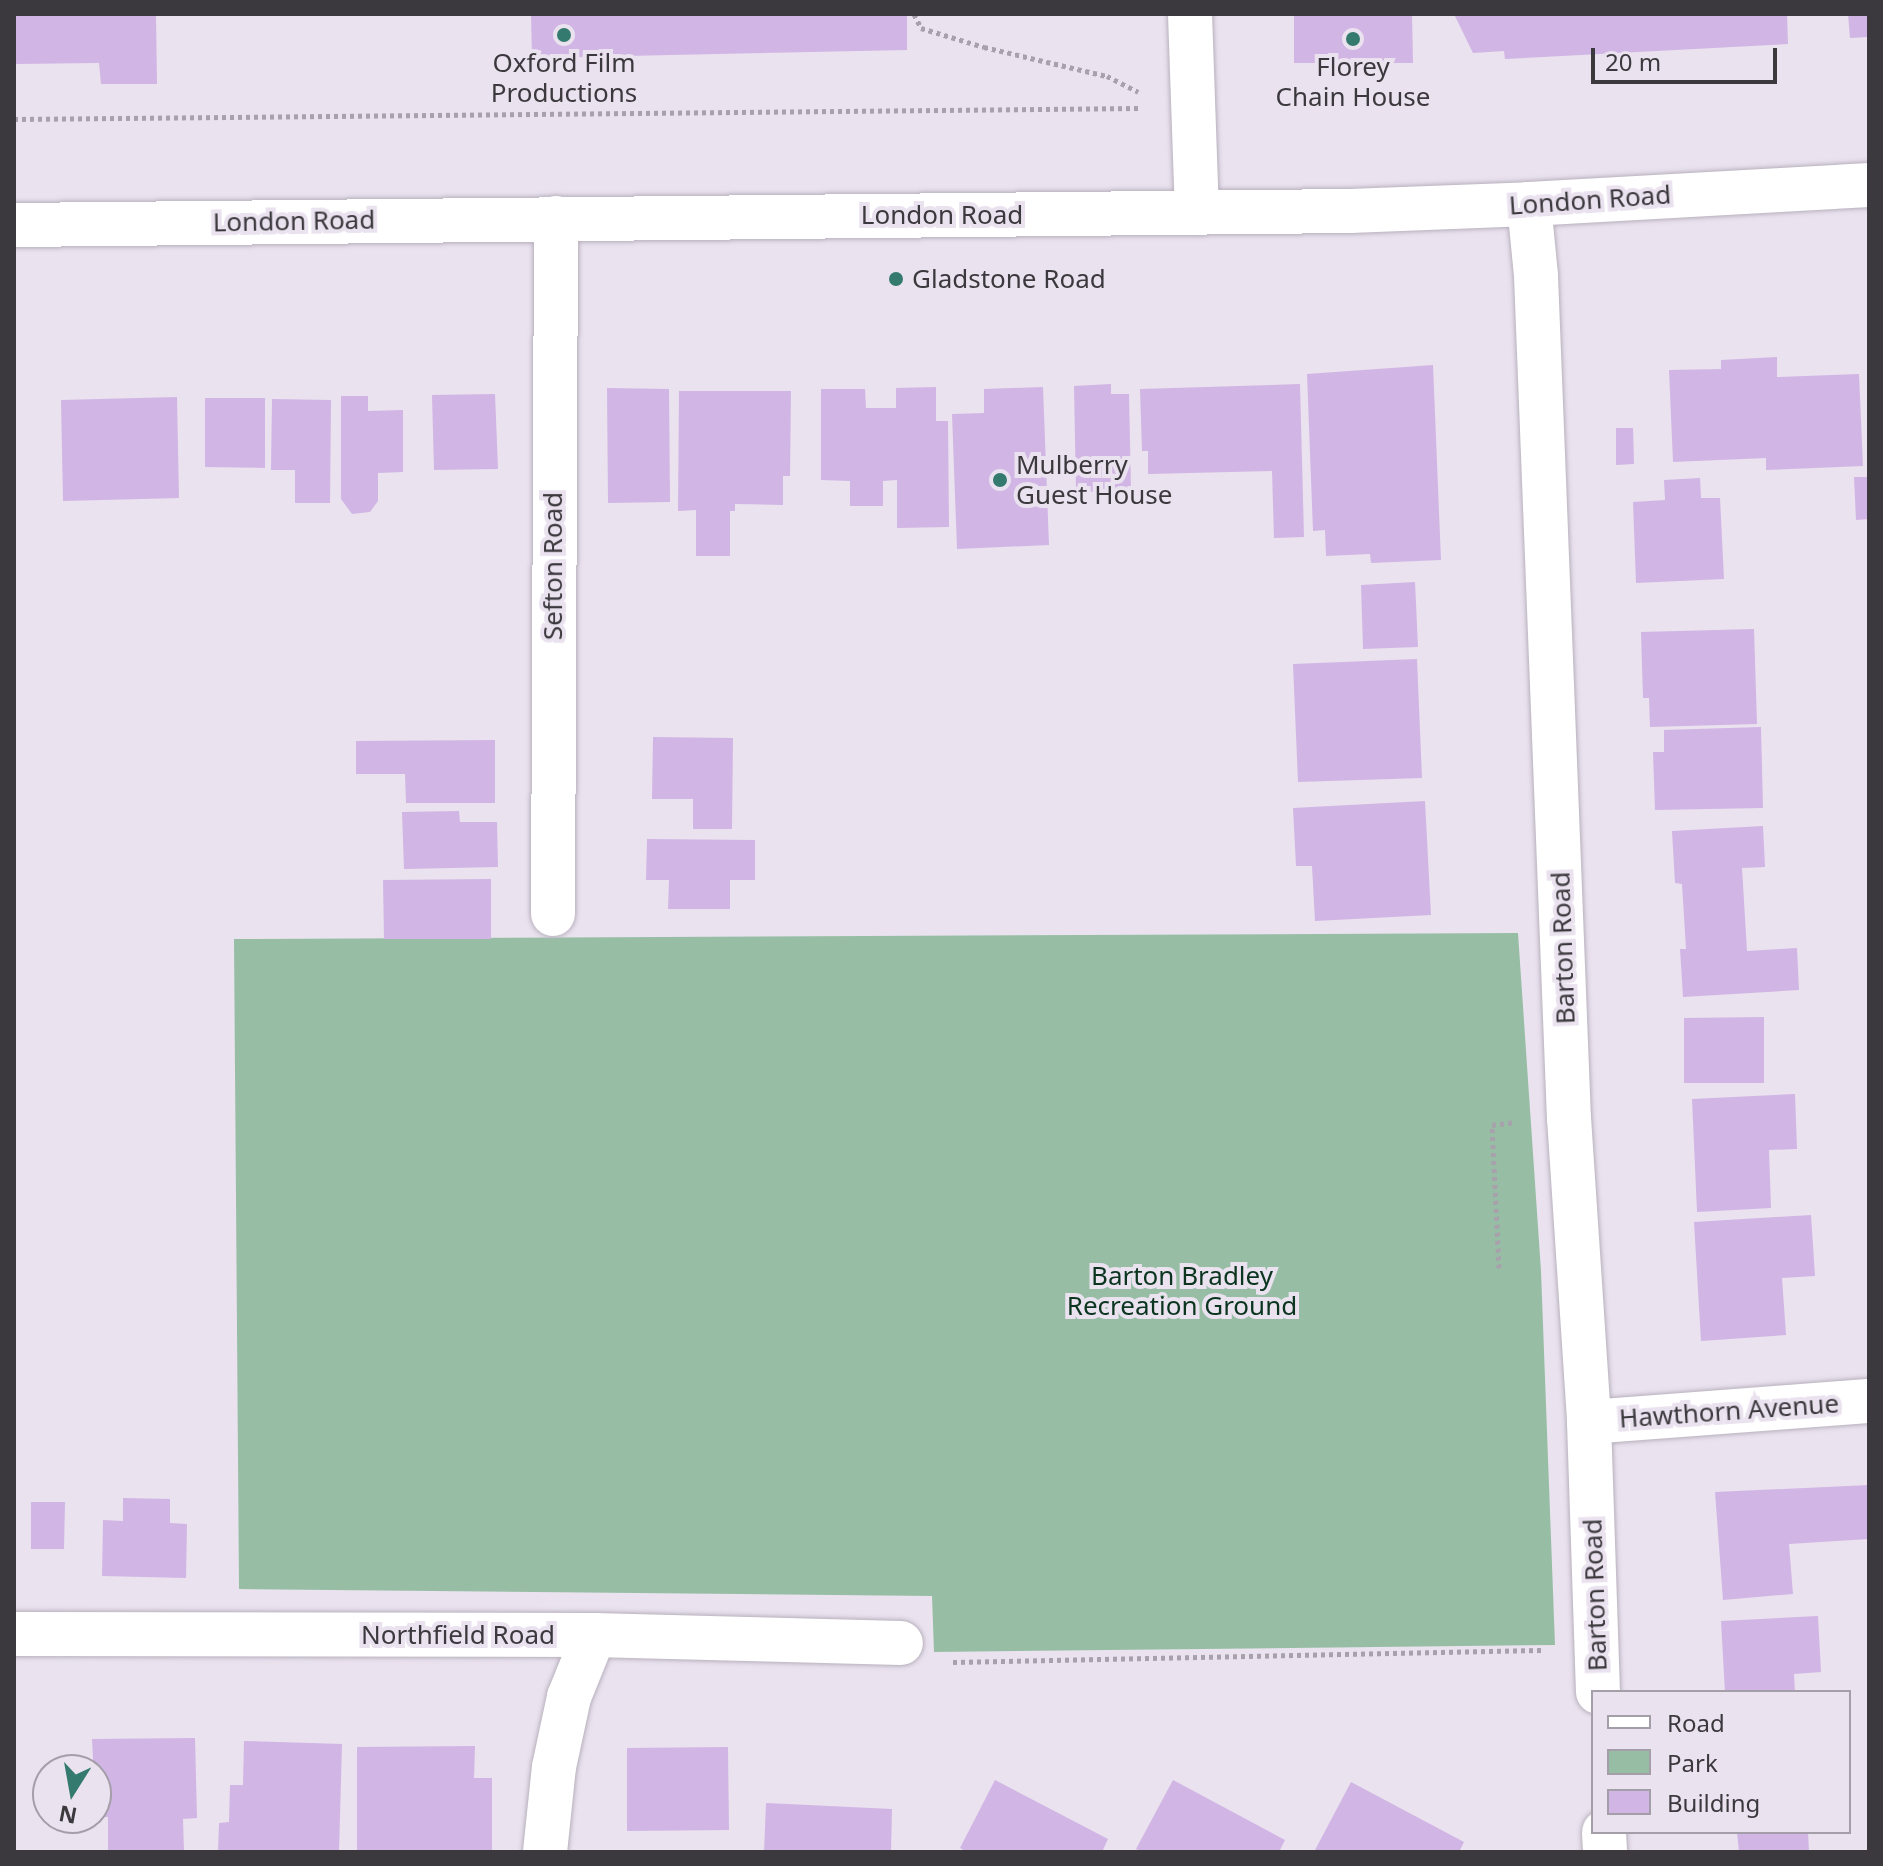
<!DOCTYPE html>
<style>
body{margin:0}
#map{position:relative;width:1883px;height:1866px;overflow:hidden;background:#eae2ef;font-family:"Noto Sans",sans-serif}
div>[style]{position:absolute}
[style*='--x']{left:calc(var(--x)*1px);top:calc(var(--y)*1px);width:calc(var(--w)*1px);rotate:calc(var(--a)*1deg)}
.green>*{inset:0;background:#97bea5}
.building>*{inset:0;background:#d1b5e4}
.path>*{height:5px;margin-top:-2.5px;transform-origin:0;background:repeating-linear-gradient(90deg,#a7a1ab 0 4px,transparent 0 8px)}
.roads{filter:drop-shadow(0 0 2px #b8b1bd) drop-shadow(0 0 2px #b8b1bd)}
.minor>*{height:44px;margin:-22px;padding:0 22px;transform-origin:22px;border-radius:22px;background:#fff}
.major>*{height:44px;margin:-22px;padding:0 22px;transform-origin:22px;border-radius:22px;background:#fff}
.dots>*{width:22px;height:22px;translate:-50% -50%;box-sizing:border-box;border:4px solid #eae2ef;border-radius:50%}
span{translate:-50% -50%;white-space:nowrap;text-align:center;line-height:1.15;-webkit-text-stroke:8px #eae2ef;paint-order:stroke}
.poi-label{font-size:26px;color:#3c393e}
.left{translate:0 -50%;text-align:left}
.street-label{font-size:26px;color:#3c393e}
.park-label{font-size:26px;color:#0b351f}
.frame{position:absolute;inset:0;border:16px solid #3c393e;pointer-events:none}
.legend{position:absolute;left:1591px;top:1690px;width:260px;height:144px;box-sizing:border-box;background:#eae2ef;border:2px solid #a49ea8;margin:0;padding:10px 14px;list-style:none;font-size:24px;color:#3c393e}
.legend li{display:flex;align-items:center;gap:16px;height:40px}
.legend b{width:40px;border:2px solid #a49ea8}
.north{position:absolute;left:32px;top:1754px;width:80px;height:80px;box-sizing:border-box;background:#eae2ef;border:2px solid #a49ea8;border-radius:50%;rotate:191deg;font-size:22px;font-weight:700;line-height:32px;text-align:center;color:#3c393e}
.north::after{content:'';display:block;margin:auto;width:28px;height:36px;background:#357a6f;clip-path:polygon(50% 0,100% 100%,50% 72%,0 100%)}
.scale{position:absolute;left:1591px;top:48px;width:186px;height:36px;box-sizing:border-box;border:4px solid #3c393e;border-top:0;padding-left:10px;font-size:24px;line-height:28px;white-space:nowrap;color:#3c393e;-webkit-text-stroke:6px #eae2ef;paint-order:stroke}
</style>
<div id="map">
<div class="green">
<i style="clip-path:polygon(1518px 933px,1541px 1271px,1555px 1645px,934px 1652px,932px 1596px,239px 1589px,234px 939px)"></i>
</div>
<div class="building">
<i style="clip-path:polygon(14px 14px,156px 14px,157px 84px,101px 84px,99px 63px,14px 64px)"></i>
<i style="clip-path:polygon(531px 14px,907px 14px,907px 50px,532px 58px)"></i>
<i style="clip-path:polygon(1294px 14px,1412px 14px,1413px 63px,1294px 63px)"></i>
<i style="clip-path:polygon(1454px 14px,1787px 14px,1788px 44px,1505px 59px,1504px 51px,1473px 53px)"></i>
<i style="clip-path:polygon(1848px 14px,1869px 14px,1869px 37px,1850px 38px)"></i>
<i style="clip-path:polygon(1777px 357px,1777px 377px,1859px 374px,1863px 466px,1766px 470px,1766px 458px,1673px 462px,1669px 370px,1721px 369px,1721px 360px)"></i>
<i style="clip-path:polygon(1433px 365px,1441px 560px,1371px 563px,1370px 554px,1326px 556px,1325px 530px,1313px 531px,1307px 374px)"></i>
<i style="clip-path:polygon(1111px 384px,1111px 394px,1129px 394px,1131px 491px,1076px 492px,1074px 386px)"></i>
<i style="clip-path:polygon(1300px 384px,1304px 537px,1274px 538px,1272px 471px,1148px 474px,1148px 451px,1142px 451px,1140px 389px)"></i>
<i style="clip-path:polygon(936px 387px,936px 421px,948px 421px,949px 527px,897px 528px,897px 480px,883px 481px,883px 506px,850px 506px,850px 481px,821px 480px,821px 389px,865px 389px,866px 408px,896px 408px,896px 388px)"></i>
<i style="clip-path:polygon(1043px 387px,1049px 545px,957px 549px,952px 414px,984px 413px,984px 389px)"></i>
<i style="clip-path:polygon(607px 388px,669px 389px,670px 502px,608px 503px)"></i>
<i style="clip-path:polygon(679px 391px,791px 391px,790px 476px,783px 476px,783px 505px,735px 504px,735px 511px,730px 511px,730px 556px,696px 556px,696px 510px,678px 511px)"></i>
<i style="clip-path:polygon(495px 394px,498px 469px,434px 470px,432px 395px)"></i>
<i style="clip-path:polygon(341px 396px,368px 396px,368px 411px,403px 410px,403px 472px,378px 473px,378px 501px,370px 512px,352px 514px,341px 499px)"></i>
<i style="clip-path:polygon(177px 397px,179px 498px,63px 501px,61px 400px)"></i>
<i style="clip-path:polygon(205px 398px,265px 398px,265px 468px,205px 467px)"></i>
<i style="clip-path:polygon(272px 399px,331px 400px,330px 503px,295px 503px,295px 470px,271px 470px)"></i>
<i style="clip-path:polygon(1616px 428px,1633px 428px,1634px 464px,1616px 465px)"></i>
<i style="clip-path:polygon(1854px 477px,1869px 477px,1869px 519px,1856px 520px)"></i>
<i style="clip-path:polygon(1700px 478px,1701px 498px,1720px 498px,1724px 579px,1636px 583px,1633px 502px,1665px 500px,1664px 480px)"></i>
<i style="clip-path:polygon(1415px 582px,1418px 647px,1363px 649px,1361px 585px)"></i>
<i style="clip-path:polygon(1754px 629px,1757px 724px,1650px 727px,1649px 698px,1643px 698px,1641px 632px)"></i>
<i style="clip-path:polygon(1417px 659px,1422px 778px,1298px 782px,1293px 664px)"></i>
<i style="clip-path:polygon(1761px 727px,1763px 808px,1655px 810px,1653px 752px,1664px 752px,1664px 730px)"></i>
<i style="clip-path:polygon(653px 737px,733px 738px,732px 829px,693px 829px,693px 799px,652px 799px)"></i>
<i style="clip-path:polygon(495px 740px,495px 803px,406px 803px,405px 774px,356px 774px,356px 741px)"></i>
<i style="clip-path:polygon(1425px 801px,1431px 915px,1315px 921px,1312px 866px,1296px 866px,1293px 808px)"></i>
<i style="clip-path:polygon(459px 811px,460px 822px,497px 822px,498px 867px,404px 869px,402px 812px)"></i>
<i style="clip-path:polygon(1763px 826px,1765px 867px,1742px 868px,1747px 951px,1797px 948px,1799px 990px,1683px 997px,1680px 949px,1686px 949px,1682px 884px,1675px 883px,1672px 831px)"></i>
<i style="clip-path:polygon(647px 839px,755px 840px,755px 880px,730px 880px,730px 909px,668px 909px,669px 880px,646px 880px)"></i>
<i style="clip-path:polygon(491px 879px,491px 939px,384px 939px,383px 880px)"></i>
<i style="clip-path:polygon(1764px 1017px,1764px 1083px,1684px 1083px,1684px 1018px)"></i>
<i style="clip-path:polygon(1795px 1094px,1797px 1149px,1769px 1150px,1771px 1208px,1697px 1212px,1692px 1099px)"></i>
<i style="clip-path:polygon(1811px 1215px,1815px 1276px,1782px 1278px,1786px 1335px,1701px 1341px,1694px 1222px)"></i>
<i style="clip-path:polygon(1869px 1485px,1869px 1539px,1789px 1544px,1793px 1594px,1723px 1600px,1715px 1492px)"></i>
<i style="clip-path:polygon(123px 1498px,170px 1499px,170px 1523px,187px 1524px,186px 1578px,102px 1576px,103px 1520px,123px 1521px)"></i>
<i style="clip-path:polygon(31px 1502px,65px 1502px,64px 1549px,31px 1549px)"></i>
<i style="clip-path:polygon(1818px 1616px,1821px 1672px,1794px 1674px,1795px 1692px,1725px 1692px,1721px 1621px)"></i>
<i style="clip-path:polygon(195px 1738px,197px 1818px,183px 1819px,184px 1852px,108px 1852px,108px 1817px,96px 1817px,92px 1739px)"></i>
<i style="clip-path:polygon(244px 1741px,342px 1744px,339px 1852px,218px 1852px,219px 1823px,229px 1822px,230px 1785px,243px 1785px)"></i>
<i style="clip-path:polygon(475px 1746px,474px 1778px,492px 1778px,492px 1852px,357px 1852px,357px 1747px)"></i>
<i style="clip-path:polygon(728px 1747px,729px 1830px,627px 1831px,627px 1748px)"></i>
<i style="clip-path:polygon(995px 1780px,1108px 1839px,1102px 1852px,967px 1852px,960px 1848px)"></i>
<i style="clip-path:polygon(1173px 1780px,1285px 1840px,1279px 1852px,1142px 1852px,1136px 1849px)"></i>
<i style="clip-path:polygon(1351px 1782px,1464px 1842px,1459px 1852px,1314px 1852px)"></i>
<i style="clip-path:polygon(766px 1803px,892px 1809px,891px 1852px,764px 1852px)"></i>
<i style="clip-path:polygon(1737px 1832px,1808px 1832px,1809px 1852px,1739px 1852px)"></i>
</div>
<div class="path">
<i style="--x:914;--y:14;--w:16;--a:63"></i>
<i style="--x:921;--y:28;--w:66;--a:16.8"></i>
<i style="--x:984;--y:47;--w:126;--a:13.3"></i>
<i style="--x:1107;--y:76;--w:35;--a:27"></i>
<i style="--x:14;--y:119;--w:1127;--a:-0.56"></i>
<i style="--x:1499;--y:1268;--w:143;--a:-92.8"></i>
<i style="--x:1492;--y:1125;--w:24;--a:-7"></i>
<i style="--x:953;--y:1662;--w:590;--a:-1.17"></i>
</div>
<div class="roads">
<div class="minor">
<i style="--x:1190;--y:14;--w:199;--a:88"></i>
<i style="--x:1529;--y:204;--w:72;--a:84.4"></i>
<i style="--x:1536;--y:276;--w:843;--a:87.76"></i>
<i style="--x:1569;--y:1118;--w:305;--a:86.2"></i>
<i style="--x:1589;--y:1422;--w:270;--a:88.1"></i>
<i style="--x:553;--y:914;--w:696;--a:-89.75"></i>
<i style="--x:1589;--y:1422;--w:281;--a:-4.3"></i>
<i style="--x:14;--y:1634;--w:580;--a:0.1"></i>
<i style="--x:594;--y:1635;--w:307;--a:1.5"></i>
<i style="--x:1604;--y:1832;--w:20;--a:87"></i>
<i style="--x:545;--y:1852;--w:85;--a:-84"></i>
<i style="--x:554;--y:1767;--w:72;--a:-77.9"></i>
<i style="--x:569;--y:1697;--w:67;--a:-68"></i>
</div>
<div class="major">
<i style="--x:14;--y:225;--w:1336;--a:-0.6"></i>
<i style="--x:1350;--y:211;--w:179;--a:-2.2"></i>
<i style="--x:1529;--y:204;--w:341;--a:-3.2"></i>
</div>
</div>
<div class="dots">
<i style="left:564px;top:35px;background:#357a6f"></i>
<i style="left:1353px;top:39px;background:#357a6f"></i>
<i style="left:896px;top:279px;background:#357a6f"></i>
<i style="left:1000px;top:480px;background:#357a6f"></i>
</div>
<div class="poi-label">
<span style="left:564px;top:78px">Oxford Film<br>Productions</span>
<span style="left:1353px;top:82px">Florey<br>Chain House</span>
<span class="left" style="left:912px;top:279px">Gladstone Road</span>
<span class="left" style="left:1016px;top:480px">Mulberry<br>Guest House</span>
</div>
<div class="street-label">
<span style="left:1590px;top:200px;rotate:-4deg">London Road</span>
<span style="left:942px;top:215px">London Road</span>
<span style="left:294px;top:221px;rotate:-1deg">London Road</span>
<span style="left:553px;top:566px;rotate:-90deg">Sefton Road</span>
<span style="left:1563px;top:948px;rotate:-92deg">Barton Road</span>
<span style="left:1729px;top:1411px;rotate:-4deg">Hawthorn Avenue</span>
<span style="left:1595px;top:1595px;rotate:-92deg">Barton Road</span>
<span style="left:458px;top:1635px">Northfield Road</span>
</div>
<div class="park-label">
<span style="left:1182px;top:1291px">Barton Bradley<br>Recreation Ground</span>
</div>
<div class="frame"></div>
<ul class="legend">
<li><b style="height:10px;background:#fff"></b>Road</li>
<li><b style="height:22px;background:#97bea5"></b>Park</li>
<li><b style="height:22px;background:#d1b5e4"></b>Building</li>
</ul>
<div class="north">N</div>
<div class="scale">20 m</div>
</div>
